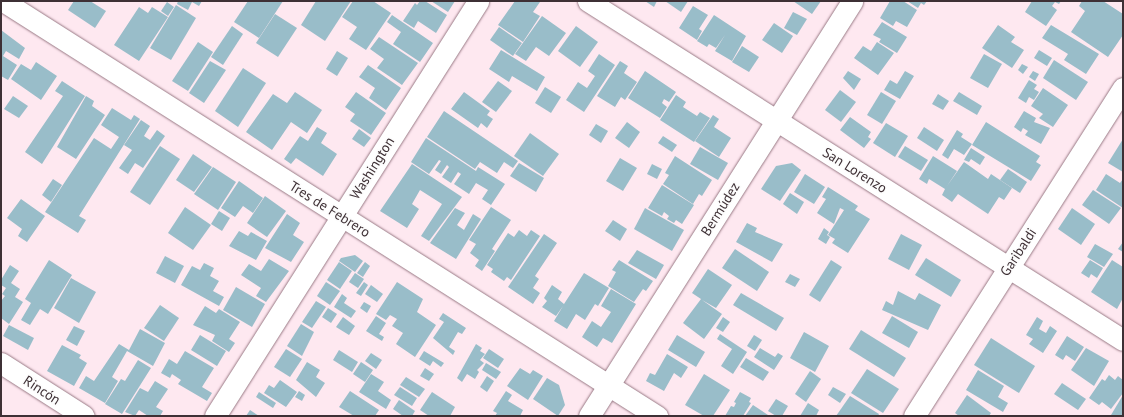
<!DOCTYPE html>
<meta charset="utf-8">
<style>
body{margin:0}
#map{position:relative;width:1124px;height:417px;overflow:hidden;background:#fee8f0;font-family:"PT Sans",sans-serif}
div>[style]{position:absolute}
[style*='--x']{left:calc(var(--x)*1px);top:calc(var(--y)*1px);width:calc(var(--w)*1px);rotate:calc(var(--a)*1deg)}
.building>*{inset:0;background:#99bdc9}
.roads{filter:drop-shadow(0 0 1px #997985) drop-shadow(0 0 1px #997985)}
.street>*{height:21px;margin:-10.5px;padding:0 10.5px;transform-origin:10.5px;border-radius:10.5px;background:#fff}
span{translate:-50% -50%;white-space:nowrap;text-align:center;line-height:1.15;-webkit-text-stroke:3px #fcfcfc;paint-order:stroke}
.street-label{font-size:14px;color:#3e3035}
.frame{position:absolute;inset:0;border:2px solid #3e3035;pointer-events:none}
</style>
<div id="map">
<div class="building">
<i style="clip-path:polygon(74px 1px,90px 1px,106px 11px,95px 28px,68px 10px)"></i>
<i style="clip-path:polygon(178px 1px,202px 1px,199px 6px,192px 2px,188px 10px,177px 4px)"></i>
<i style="clip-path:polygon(248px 1px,283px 1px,259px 38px,234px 22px)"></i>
<i style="clip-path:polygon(316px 1px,351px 1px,325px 41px,301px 25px)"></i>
<i style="clip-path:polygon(353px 1px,373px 1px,391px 13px,366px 50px,349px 39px,357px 27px,342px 17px)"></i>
<i style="clip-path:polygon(420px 1px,425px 1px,447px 15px,436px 33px,418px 21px,414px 28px,403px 21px,415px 3px,417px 5px)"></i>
<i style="clip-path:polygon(431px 1px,455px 1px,448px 12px)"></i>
<i style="clip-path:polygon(515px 1px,540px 2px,533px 12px,540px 16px,523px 42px,498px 25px)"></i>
<i style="clip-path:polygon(645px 1px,657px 1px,654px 7px)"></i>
<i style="clip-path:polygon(665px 1px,688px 1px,681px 12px)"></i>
<i style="clip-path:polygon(793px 1px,821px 1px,812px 14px)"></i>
<i style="clip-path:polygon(890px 1px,903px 1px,917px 10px,907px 27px,896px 21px,893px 26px,880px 18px)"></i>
<i style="clip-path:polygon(907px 1px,927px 1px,924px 5px,921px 3px,918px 8px)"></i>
<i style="clip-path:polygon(1032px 1px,1061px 1px,1059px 4px,1055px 2px,1052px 6px,1057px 10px,1046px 26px,1025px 12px)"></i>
<i style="clip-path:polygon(1082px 1px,1103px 1px,1123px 14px,1123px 35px,1108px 57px,1071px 32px,1085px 11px,1079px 6px)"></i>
<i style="clip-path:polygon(167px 2px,174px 7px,168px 16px,161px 11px)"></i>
<i style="clip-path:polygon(176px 5px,196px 18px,171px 60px,150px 48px)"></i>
<i style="clip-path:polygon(693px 6px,708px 15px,699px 29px,702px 31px,697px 40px,679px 28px)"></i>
<i style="clip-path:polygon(139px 7px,148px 13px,152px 7px,168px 17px,139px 61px,114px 45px)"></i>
<i style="clip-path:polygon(793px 12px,807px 19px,797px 35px,784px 28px)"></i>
<i style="clip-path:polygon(275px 14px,297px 28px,278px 57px,256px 43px)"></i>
<i style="clip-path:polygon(392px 15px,433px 43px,420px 62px,393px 44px,401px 32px,387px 22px)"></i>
<i style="clip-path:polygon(714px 15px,746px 36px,732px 61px,715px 51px,725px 35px,716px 48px,709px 44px,707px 47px,697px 41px)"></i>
<i style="clip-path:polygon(542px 16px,566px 33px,549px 56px,536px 47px,526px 61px,515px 54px)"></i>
<i style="clip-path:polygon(882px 22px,907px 37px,897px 53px,879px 42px,881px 39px,873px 35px)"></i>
<i style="clip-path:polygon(774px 23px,793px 36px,782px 53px,762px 40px)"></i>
<i style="clip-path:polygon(998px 25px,1015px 37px,1011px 42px,1024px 50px,1012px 68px,982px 48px)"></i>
<i style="clip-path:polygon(1051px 25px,1099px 54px,1086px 74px,1064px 60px,1068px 54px,1042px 38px)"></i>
<i style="clip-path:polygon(232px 26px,243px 34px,223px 65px,211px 57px)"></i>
<i style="clip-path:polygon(576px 26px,598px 42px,580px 67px,558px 51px)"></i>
<i style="clip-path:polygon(499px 27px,522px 43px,513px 56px,490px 40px)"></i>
<i style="clip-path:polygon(1px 30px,25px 48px,19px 59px,6px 51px,3px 56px,17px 65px,8px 80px,1px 76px)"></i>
<i style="clip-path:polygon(379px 37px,418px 63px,402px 85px,377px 68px,384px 59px,370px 49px)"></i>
<i style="clip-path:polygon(198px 42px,213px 52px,188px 91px,172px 81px)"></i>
<i style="clip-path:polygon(877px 42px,894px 53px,878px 75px,854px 58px,863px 46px,871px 51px)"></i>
<i style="clip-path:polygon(742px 46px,759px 57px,749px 72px,732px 62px)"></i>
<i style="clip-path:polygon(501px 50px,545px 77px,537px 91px,512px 76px,509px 82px,489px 69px)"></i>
<i style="clip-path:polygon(1039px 50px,1052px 58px,1047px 66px,1034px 58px)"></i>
<i style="clip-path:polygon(337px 51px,348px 58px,337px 76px,326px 69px)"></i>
<i style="clip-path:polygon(599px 54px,615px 65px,584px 112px,566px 100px,578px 82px,587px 88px,595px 76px,588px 71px)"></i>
<i style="clip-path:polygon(984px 54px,1002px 64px,988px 88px,970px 78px)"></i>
<i style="clip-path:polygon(1054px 60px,1088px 82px,1076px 100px,1043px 78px)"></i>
<i style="clip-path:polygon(210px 61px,226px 70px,204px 103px,189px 93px)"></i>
<i style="clip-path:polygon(620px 61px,628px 66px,624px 73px,637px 82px,625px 100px,621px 97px,615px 107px,597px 96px)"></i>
<i style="clip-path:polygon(36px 62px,57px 76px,41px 100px,11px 79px,21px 64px,31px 70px)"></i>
<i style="clip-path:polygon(1022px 64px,1028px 67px,1023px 74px,1018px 70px)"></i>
<i style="clip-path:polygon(368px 65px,401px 88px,386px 110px,369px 98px,375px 88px,359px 77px)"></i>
<i style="clip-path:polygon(243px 68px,266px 83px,238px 127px,215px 111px)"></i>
<i style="clip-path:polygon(645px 71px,676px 92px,669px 102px,664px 99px,662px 103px,667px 107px,660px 118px,628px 98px)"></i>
<i style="clip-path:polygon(848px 71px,861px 79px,854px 90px,843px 78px)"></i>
<i style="clip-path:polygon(905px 71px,914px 76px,900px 99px,884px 90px,890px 80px,897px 84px)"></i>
<i style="clip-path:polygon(1033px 71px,1039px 74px,1035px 81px,1029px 77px)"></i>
<i style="clip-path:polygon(1029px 80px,1037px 85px,1034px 89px,1039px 92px,1034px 100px,1029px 97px,1026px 103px,1018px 98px)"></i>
<i style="clip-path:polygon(62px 81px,85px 96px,42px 164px,25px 152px,63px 96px,55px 91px)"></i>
<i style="clip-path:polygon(498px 81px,512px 91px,496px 112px,482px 102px)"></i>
<i style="clip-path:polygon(545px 87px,561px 97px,551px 113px,535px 103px)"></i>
<i style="clip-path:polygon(1043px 88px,1068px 105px,1053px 127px,1039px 118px,1043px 114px,1031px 106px)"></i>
<i style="clip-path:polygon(840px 90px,856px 102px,841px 122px,825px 110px)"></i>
<i style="clip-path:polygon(295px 92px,322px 110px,307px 133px,291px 122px,272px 150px,246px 132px,273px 94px,287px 103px)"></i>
<i style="clip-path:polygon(356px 92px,386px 113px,371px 135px,350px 121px,355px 114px,345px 107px)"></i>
<i style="clip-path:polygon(464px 92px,490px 111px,487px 115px,493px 119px,487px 128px,481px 123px,478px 128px,451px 109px)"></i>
<i style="clip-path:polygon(881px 92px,896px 101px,882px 124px,867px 115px)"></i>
<i style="clip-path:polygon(959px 92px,982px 106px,977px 115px,953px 101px)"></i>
<i style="clip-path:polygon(938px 94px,949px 101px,943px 110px,932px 104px)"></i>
<i style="clip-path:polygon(676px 95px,686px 102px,683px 107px,697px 116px,700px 112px,710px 118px,694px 142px,660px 120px)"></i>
<i style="clip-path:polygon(13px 96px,28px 106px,19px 118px,4px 109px)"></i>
<i style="clip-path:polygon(86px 96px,94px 101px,92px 106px,105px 115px,76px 159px,57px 147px)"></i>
<i style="clip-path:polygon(112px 108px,131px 120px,134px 115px,140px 119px,79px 216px,86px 220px,78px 233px,45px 212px,94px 138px,111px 149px,119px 137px,101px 125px)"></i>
<i style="clip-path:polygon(444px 111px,518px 161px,513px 168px,504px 162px,497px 173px,480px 162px,475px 169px,427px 137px)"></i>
<i style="clip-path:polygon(1024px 111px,1036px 118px,1034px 122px,1050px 128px,1041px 144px,1025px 135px,1028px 131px,1023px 128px,1021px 132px,1014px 127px)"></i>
<i style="clip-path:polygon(713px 115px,719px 119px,714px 127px,731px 138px,719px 157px,695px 141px)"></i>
<i style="clip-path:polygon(850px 117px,871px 132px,868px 137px,871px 139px,864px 148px,840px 130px)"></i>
<i style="clip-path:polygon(141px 120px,150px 126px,144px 136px,150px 140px,157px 130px,165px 136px,143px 168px,135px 163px,128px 174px,119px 168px,132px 150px,124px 145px)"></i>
<i style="clip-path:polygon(627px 122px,640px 132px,629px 148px,615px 138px)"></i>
<i style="clip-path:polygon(986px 122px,1040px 156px,1036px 162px,1041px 165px,1031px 181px,972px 145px)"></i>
<i style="clip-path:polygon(886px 123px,908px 136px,895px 157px,873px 143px)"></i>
<i style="clip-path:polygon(596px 124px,608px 131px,601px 143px,589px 135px)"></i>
<i style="clip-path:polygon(317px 127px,327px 133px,321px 143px,337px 154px,323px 176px,296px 158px,291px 164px,284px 159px,300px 136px,308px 141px)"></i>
<i style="clip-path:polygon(924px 127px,944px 140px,937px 151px,917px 138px)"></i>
<i style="clip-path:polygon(359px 129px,371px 138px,364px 147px,352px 139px)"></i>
<i style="clip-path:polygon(957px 130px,963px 134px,961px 137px,972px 144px,964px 155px,954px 149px,948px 159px,942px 155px)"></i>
<i style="clip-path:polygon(530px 133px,559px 154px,543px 176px,514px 156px)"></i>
<i style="clip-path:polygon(663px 136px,677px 145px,672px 152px,658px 143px)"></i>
<i style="clip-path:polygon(426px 138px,476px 171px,478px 167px,505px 184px,491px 205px,482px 199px,488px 190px,476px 183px,469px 194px,454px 184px,461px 174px,458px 172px,451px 183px,442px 177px,449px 167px,447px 165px,441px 174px,435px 170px,441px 161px,439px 160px,429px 174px,411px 162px)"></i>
<i style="clip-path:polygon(1123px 139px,1123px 172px,1108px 163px)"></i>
<i style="clip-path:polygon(160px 146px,180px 159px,150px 205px,130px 192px)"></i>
<i style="clip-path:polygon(905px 146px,928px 160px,921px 171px,898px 157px)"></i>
<i style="clip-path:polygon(700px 147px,728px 163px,718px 180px,690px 164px)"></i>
<i style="clip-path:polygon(971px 148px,985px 157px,980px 165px,971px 159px,969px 162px,964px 160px)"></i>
<i style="clip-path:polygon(193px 154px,212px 167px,194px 192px,176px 180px)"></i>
<i style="clip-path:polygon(675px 156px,712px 180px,702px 196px,699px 194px,693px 204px,663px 184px,669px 175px,665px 173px)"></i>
<i style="clip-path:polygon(933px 156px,957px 171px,947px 186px,964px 162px,988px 179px,991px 174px,1012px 188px,1004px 200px,999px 197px,988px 214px,958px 194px,952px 202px,942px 195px,945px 189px,929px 179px,927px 184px,919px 179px)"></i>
<i style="clip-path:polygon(620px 158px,637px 168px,623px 191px,606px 181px)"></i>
<i style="clip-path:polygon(519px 163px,544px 178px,536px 192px,510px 176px)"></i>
<i style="clip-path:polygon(792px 163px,801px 170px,780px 201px,761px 189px,776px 166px)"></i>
<i style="clip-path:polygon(412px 164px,462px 197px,429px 241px,421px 236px,442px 204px,420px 190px,412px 204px,419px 209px,407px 228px,380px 211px)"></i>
<i style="clip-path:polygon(652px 164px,662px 169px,657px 179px,647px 174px)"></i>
<i style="clip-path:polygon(213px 167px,236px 182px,218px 210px,194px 194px)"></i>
<i style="clip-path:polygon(1008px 169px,1027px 182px,1020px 193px,1000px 180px)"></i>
<i style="clip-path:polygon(805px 174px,825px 187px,814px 204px,794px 192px)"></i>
<i style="clip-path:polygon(1106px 174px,1120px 183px,1123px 179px,1123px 208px,1096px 190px)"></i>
<i style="clip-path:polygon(53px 179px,62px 185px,51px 202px,42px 195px)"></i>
<i style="clip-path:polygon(239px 181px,263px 198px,253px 213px,243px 206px,235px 217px,221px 208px)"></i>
<i style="clip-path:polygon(662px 185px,694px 205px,682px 224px,676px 220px,674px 223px,667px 219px,669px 216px,664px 212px,662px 216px,648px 208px)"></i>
<i style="clip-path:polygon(828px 187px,858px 206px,855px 210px,870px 219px,848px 253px,832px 243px,835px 239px,828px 235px,844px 210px,840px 208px,834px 224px,817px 213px,826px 199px,822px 197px)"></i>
<i style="clip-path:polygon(1093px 190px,1121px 208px,1109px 224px,1082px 205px)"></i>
<i style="clip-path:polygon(790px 193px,804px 202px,797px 214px,783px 204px)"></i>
<i style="clip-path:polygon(265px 196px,286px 211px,267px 237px,247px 223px)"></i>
<i style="clip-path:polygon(21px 199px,45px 216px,27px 242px,18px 236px,22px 229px,7px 218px)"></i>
<i style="clip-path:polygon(185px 207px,211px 225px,193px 250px,168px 233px)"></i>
<i style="clip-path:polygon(491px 207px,511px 220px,492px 249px,495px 251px,482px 271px,475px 266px,479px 260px,470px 253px,476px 244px,469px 240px)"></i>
<i style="clip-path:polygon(455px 208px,465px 213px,457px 225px,464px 230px,473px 214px,481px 219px,456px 259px,430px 243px)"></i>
<i style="clip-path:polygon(645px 208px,684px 230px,672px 251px,634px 229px)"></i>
<i style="clip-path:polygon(1072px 208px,1095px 224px,1081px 245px,1058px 229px)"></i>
<i style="clip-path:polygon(219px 211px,230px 218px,222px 231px,211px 224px)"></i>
<i style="clip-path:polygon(287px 214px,300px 223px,293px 235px,304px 242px,291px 262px,265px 248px)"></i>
<i style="clip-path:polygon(613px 220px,627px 229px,620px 241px,605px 231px)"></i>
<i style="clip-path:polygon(747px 223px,757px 228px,755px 232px,783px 244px,772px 262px,736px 242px)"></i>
<i style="clip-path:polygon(824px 228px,829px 232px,827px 235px,830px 237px,826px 244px,818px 239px)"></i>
<i style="clip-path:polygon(519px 230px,527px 236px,531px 230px,540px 236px,511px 280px,507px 277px,504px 281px,491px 272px,493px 269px,487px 265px,508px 233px,514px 237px)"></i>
<i style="clip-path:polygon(239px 231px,248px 236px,251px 232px,267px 241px,256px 260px,229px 246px)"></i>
<i style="clip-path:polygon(544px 234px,557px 243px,535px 276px,539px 279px,533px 288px,540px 293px,533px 304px,508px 287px)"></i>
<i style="clip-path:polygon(901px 234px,922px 245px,909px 270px,888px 259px)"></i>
<i style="clip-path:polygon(1123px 242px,1123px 252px,1118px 249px)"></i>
<i style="clip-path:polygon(1095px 244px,1113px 254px,1104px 267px,1087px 257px)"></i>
<i style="clip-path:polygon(735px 249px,769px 272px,757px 291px,722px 268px)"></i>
<i style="clip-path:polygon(637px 250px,664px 265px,656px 279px,628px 263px)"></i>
<i style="clip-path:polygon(355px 255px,363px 261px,355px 272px,339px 261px,341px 258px)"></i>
<i style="clip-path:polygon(165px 256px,184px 266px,175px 283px,156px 273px)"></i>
<i style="clip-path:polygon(926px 258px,961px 280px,951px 297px,915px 275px)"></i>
<i style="clip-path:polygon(269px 259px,289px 271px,266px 302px,256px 296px,261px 288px,241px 275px,249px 264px,261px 271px)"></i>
<i style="clip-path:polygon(49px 260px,72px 275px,48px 314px,40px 309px,30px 325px,21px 320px,31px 303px,25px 299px)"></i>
<i style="clip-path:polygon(619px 260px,653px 281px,646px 291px,643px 289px,634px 302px,608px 286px,616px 272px,612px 270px)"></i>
<i style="clip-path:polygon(831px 260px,842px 267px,820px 302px,809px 295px)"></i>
<i style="clip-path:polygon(1090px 260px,1103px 268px,1097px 278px,1091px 274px,1089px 278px,1081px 273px)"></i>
<i style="clip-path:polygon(1112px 260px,1123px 267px,1123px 298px,1117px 309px,1091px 292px)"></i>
<i style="clip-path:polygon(339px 262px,352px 271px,340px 289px,327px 280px)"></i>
<i style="clip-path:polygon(365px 262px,370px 266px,363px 277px,357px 273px)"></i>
<i style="clip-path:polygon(204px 263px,214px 268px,210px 276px,219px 281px,213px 291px,224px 297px,219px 306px,181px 285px,192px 266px,200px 270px)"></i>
<i style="clip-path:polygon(10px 265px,19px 271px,11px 283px,20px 289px,15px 297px,23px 302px,9px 324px,1px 318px,1px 301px,5px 296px,2px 294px,6px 288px,1px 285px,1px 280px)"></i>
<i style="clip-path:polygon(708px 269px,732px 285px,716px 308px,702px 300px,722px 314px,704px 339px,683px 323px,701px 299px,692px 293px)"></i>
<i style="clip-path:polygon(355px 273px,364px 279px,358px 288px,349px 282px)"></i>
<i style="clip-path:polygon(584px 273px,609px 288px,598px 306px,595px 304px,585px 320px,576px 314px,567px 329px,554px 321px,563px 306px,556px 316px,542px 307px,547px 301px,544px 298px,552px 285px,562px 292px,558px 299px,564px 304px)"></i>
<i style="clip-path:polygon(790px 274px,800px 279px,795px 287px,785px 282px)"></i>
<i style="clip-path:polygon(71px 278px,96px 292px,79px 323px,54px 308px)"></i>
<i style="clip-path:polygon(326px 282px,340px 291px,330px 305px,317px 296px)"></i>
<i style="clip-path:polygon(364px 282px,368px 285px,361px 296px,356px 293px)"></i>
<i style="clip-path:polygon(397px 282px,423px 299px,417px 312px,436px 325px,415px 357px,396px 344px,403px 333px,392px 326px,397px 319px,390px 315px,386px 320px,376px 314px)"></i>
<i style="clip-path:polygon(371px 285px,383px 294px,377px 302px,365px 294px)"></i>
<i style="clip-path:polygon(236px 287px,265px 304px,252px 327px,223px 310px)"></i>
<i style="clip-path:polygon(611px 289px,636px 304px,612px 343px,603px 338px,597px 347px,582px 337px,592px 321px,601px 327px,611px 312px,601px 306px)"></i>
<i style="clip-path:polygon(898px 291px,915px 300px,919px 293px,941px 305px,928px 330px,882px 310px,886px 301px,893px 305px)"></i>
<i style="clip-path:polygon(741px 293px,784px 318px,776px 331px,733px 305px)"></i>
<i style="clip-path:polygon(342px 294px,347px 298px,344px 303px,356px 311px,351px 318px,334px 307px)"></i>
<i style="clip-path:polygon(316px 301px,326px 307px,312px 328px,302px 322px)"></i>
<i style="clip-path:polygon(364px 302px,371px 306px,367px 313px,360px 308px)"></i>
<i style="clip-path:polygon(160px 305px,179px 318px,164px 341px,144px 328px)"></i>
<i style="clip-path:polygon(205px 306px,216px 313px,219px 309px,240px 322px,229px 339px,235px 343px,229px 352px,212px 341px,215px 335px,193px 325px)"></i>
<i style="clip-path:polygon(328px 308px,337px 314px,331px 323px,322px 317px)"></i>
<i style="clip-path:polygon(443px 313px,466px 328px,462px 334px,458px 332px,449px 347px,455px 351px,453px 355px,433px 338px,444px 322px,439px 319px)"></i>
<i style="clip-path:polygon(376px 316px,386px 323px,379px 334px,384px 337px,382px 341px,366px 331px)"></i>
<i style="clip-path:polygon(892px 316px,918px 332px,909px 348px,882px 333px)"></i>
<i style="clip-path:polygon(343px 317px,355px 326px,349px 335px,336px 327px)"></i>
<i style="clip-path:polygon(723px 317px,730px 322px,723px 332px,716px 328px)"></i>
<i style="clip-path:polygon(1037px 317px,1043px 321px,1039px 329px,1046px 333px,1050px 326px,1057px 331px,1043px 353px,1029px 344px,1033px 339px,1026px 335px)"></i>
<i style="clip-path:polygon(301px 324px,314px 332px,302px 356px,287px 346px)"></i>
<i style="clip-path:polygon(9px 325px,34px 338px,28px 350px,3px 336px)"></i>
<i style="clip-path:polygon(74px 326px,85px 331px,77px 346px,66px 340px)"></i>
<i style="clip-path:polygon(140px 329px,165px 343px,153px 366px,127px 351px,112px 377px,118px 381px,105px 403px,79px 388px,86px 376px,94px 381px,119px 344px,129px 350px)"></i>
<i style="clip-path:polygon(861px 330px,906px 358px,894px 377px,849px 349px)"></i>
<i style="clip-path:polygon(804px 332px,829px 346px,815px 372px,790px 358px)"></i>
<i style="clip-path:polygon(720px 334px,747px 352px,733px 374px,721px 366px,732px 349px,717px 339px)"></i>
<i style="clip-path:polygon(200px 335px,226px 351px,217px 366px,191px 350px)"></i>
<i style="clip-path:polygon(677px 335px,705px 352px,696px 367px,668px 350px)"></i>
<i style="clip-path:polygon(754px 335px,762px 340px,755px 351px,747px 346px)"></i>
<i style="clip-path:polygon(1067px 336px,1084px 347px,1075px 361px,1066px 355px,1063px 360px,1055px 355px)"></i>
<i style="clip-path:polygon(991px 338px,1035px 366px,1019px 393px,974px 365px)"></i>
<i style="clip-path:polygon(476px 344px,482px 348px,480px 351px,485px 354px,480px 360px,484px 363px,477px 370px,479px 372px,475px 379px,467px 374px,462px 382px,457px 378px)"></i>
<i style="clip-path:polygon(62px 345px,81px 355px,79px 358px,87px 363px,74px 386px,47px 371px)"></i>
<i style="clip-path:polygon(760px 348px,775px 357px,778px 353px,783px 356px,774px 370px,754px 357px)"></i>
<i style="clip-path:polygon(1086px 348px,1109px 361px,1094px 386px,1071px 370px)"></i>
<i style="clip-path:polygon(286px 349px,302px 359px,290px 377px,274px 367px)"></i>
<i style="clip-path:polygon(489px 349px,504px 359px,498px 368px,483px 358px)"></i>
<i style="clip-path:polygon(339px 350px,358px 362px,352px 372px,333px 360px)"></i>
<i style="clip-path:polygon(185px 351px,214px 368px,202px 387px,212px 393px,207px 401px,178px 384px,181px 380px,172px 374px,170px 378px,161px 373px,169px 359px,177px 364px)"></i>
<i style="clip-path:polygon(424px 351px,444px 363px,441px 367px,433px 361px,430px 366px,419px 359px)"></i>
<i style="clip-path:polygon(371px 353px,382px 360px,376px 369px,365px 361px)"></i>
<i style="clip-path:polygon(667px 354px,688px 367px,681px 378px,674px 373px,664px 391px,646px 381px,650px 373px,655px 375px)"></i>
<i style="clip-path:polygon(746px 358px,769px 372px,763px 381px,740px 367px)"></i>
<i style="clip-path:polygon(138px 360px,151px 368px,122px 414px,105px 404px,121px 379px,125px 381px)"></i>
<i style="clip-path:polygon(307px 362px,320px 370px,316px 377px,325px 383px,316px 397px,296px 380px)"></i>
<i style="clip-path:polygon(361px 362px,373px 370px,365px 382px,353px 374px)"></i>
<i style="clip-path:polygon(486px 363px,501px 372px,496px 379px,482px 370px)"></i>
<i style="clip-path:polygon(425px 368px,434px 374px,429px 381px,420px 376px)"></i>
<i style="clip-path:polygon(520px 368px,530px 374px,533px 370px,543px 376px,528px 400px,507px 386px)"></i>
<i style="clip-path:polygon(867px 369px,899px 389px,883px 413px,851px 393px)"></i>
<i style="clip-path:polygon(978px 370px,1004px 386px,998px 397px,1008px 403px,1003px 412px,966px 390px)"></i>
<i style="clip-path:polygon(810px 371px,821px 379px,806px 402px,795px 394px)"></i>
<i style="clip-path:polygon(371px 374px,384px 382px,378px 391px,391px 400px,386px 409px,359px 392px)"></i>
<i style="clip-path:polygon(704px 374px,730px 390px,713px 416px,704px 416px,685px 405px)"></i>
<i style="clip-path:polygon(1109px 375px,1115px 380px,1118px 376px,1123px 380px,1123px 393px,1111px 409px,1102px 402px,1099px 405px,1089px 398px,1102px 379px,1105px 381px)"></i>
<i style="clip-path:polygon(487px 376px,494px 381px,487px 392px,480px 387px)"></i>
<i style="clip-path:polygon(406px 377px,425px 389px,419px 397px,400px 385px)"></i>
<i style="clip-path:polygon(547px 378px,559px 385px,565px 405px,558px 416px,533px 399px)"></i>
<i style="clip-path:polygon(280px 380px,297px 392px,286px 407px,264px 393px,269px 385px,274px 388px)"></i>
<i style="clip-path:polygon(155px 381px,168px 389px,156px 407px,163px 411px,160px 416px,148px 416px,139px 410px,135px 416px,125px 412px,140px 388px,148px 392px)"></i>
<i style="clip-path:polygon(1062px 383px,1086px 399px,1078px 410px,1054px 394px)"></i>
<i style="clip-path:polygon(400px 387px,417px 398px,412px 406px,394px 395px)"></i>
<i style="clip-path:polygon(833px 387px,846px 394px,840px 403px,828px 395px)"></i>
<i style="clip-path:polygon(299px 391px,305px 395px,302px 401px,295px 397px)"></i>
<i style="clip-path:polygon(350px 391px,379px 410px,375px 416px,354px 416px,339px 407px)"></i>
<i style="clip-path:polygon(506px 391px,512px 395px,508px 401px,523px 410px,520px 416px,495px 416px,497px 413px,493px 411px)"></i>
<i style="clip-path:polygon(259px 392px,276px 403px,273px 408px,256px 397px)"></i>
<i style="clip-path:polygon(432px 392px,455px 407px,450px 416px,429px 416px,420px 410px)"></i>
<i style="clip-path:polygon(740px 392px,751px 398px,749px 402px,751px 403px,743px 416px,725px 416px,731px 406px,734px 407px,736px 403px,734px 402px)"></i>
<i style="clip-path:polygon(967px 395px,991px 413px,989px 416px,959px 416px,955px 413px)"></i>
<i style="clip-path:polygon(1123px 395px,1123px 416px,1112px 416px,1111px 415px)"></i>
<i style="clip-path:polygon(850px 396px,879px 414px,878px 416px,836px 416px)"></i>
<i style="clip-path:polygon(776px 399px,788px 406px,782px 416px,776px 416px,768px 411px)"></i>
<i style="clip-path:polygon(399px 400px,415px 411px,412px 416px,403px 416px,393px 409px)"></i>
<i style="clip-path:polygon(808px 403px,819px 410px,816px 416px,800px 416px)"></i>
<i style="clip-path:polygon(753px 405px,768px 415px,767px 416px,745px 416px)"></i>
<i style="clip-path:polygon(250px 410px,259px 416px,246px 416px)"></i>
</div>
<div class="roads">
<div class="street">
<i style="--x:3;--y:1;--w:775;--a:32.4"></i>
<i style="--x:588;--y:1;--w:633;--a:32.36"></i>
<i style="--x:1;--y:363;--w:98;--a:32.6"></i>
<i style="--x:215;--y:416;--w:491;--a:-57.6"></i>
<i style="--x:589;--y:416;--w:491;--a:-57.6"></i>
<i style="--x:914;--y:416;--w:389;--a:-57.5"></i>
</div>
</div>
<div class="street-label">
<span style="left:372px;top:168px;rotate:-58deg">Washington</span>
<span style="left:855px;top:170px;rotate:32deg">San Lorenzo</span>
<span style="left:330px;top:209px;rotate:32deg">Tres de Febrero</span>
<span style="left:720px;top:209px;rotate:-58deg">Bermúdez</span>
<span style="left:1018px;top:252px;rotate:-57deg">Garibaldi</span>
<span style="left:42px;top:390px;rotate:33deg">Rincón</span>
</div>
<div class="frame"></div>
</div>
